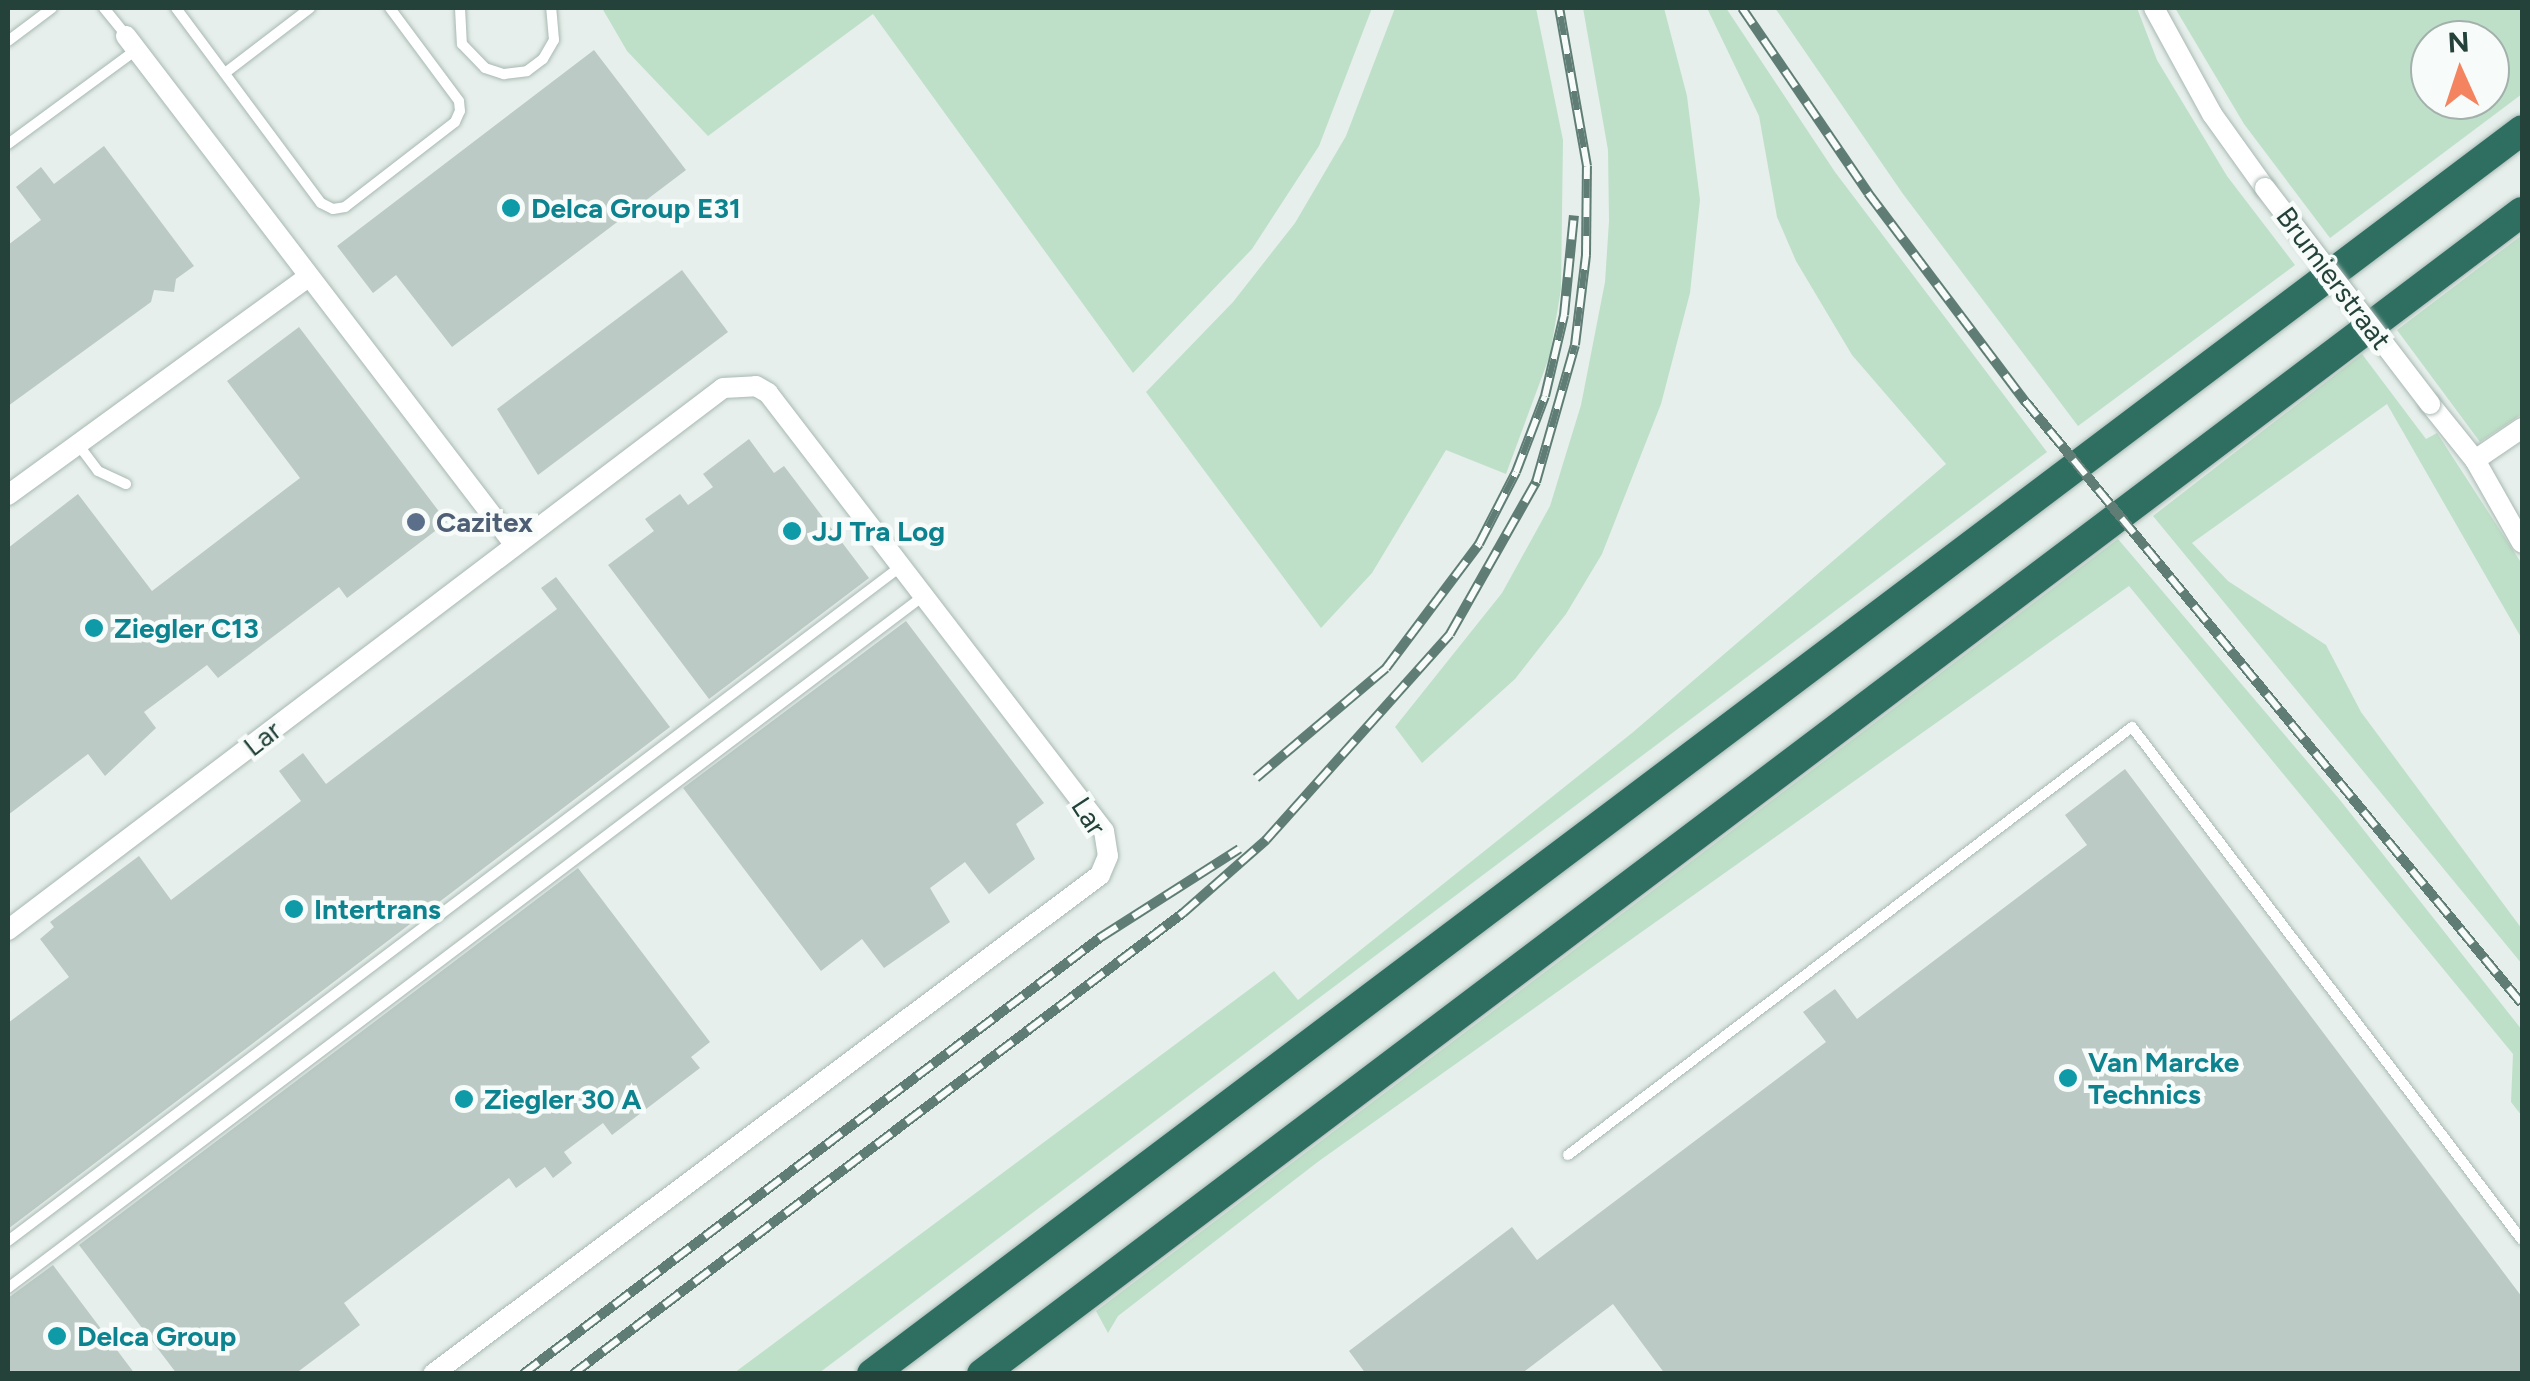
<!DOCTYPE html>
<style>
body{margin:0}
#map{position:relative;width:2530px;height:1381px;overflow:hidden;background:#e6efeb;font-family:Figtree,sans-serif}
div>[style]{position:absolute}
[style*='--x']{left:calc(var(--x)*1px);top:calc(var(--y)*1px);width:calc(var(--w)*1px);rotate:calc(var(--a)*1deg)}
.green>*{inset:0;background:#bfe0c8}
.building>*{inset:0;background:#bbcac4}
.roads{filter:drop-shadow(0 0 2px #a8b8b2) drop-shadow(0 0 2px #a8b8b2)}
.lane>*{height:10px;margin:-5px;padding:0 5px;transform-origin:5px;border-radius:5px;background:#fff}
.street>*{height:20px;margin:-10px;padding:0 10px;transform-origin:10px;border-radius:10px;background:#fff}
.highway>*{height:30px;margin:-15px;padding:0 15px;transform-origin:15px;border-radius:15px;background:#2f6f62}
.rail>*{height:10px;margin-top:-5px;transform-origin:0;background:repeating-linear-gradient(90deg,#f7fbf9 0 19px,#5f7d75 0 38px);box-sizing:border-box;border-block:2px solid #5f7d75}
.bridges{filter:drop-shadow(0 0 2px #a8b8b2) drop-shadow(0 0 2px #a8b8b2)}
.street-bridge>*{height:20px;margin:-10px;padding:0 10px;transform-origin:10px;border-radius:10px;background:#fff}
.dots>*{width:28px;height:28px;translate:-50% -50%;box-sizing:border-box;border:5px solid #f7fbf9;border-radius:50%}
span{translate:-50% -50%;white-space:nowrap;text-align:center;line-height:1.15;-webkit-text-stroke:9px #f7fbf9;paint-order:stroke}
.culture-label{font-size:28px;color:#0d838f;font-weight:700}
.left{translate:0 -50%;text-align:left}
.street-label{font-size:28px;color:#24423a}
.service-label{font-size:28px;color:#4e5e75;font-weight:700}
.frame{position:absolute;inset:0;border:10px solid #24423a;pointer-events:none}
.north{position:absolute;left:2410px;top:20px;width:100px;height:100px;box-sizing:border-box;background:#f7fbf9;border:2px solid #a3b1ad;border-radius:50%;rotate:357deg;font-size:28px;font-weight:700;line-height:40px;text-align:center;color:#24423a}
.north::after{content:'';display:block;margin:auto;width:35px;height:45px;background:#f4845f;clip-path:polygon(50% 0,100% 100%,50% 72%,0 100%)}
</style>
<div id="map">
<div class="green">
<i style="clip-path:polygon(602px 8px,1372px 8px,1319px 146px,1252px 249px,1133px 373px,873px 14px,708px 136px,627px 51px)"></i>
<i style="clip-path:polygon(1395px 8px,1536px 8px,1563px 140px,1561px 289px,1550px 355px,1506px 474px,1446px 450px,1372px 573px,1321px 628px,1146px 392px,1233px 302px,1295px 223px,1346px 136px)"></i>
<i style="clip-path:polygon(1583px 8px,1664px 8px,1687px 96px,1700px 200px,1690px 293px,1661px 404px,1602px 554px,1566px 614px,1515px 679px,1422px 763px,1395px 727px,1502px 593px,1550px 506px,1581px 405px,1605px 282px,1609px 221px,1608px 150px)"></i>
<i style="clip-path:polygon(1707px 8px,1726px 8px,1835px 172px,2047px 452px,819px 1373px,734px 1373px,1274px 971px,1298px 1000px,1632px 733px,1946px 464px,1852px 355px,1796px 261px,1777px 217px,1759px 116px)"></i>
<i style="clip-path:polygon(1775px 8px,2137px 8px,2157px 60px,2227px 176px,2295px 265px,2078px 426px,1903px 194px)"></i>
<i style="clip-path:polygon(evenodd,2175px 8px,2522px 8px,2522px 94px,2330px 238px,2244px 124px,2175px 8px,2430px 40px,2490px 40px,2490px 100px,2430px 100px,2430px 40px)"></i>
<i style="clip-path:polygon(2522px 235px,2522px 414px,2480px 442px,2397px 330px)"></i>
<i style="clip-path:polygon(2362px 354px,2426px 439px,2437px 433px,2522px 564px,2522px 639px,2387px 404px,2192px 543px,2228px 581px,2326px 645px,2361px 712px,2522px 929px,2522px 964px,2153px 516px)"></i>
<i style="clip-path:polygon(2118px 539px,2340px 800px,2522px 1030px,2522px 1116px,2511px 1102px,2513px 1054px,2129px 586px,1319px 1161px,1118px 1316px,1108px 1333px,1096px 1311px)"></i>
</div>
<div class="building">
<i style="clip-path:polygon(594px 50px,686px 170px,452px 347px,396px 275px,373px 293px,337px 246px)"></i>
<i style="clip-path:polygon(104px 146px,194px 266px,176px 279px,174px 292px,154px 290px,151px 302px,8px 406px,8px 245px,41px 220px,16px 187px,41px 167px,54px 184px)"></i>
<i style="clip-path:polygon(682px 270px,728px 332px,538px 475px,497px 409px)"></i>
<i style="clip-path:polygon(299px 327px,447px 522px,347px 598px,339px 587px,218px 678px,207px 665px,144px 712px,156px 728px,105px 776px,88px 754px,8px 815px,8px 548px,78px 494px,152px 591px,300px 478px,227px 381px)"></i>
<i style="clip-path:polygon(749px 439px,774px 473px,784px 466px,869px 578px,709px 699px,608px 565px,654px 531px,645px 519px,680px 494px,688px 505px,713px 487px,703px 474px)"></i>
<i style="clip-path:polygon(556px 577px,670px 727px,8px 1229px,8px 1023px,69px 977px,40px 939px,54px 927px,50px 922px,139px 856px,171px 900px,301px 801px,279px 771px,303px 753px,326px 784px,557px 609px,541px 588px)"></i>
<i style="clip-path:polygon(906px 621px,1044px 803px,1016px 824px,1035px 859px,989px 894px,965px 862px,930px 888px,950px 922px,884px 968px,862px 939px,821px 971px,683px 788px)"></i>
<i style="clip-path:polygon(2125px 769px,2522px 1297px,2522px 1374px,1665px 1374px,1613px 1304px,1521px 1374px,1366px 1374px,1349px 1351px,1512px 1227px,1537px 1260px,1826px 1042px,1803px 1012px,1835px 989px,1857px 1019px,2087px 845px,2065px 815px)"></i>
<i style="clip-path:polygon(578px 868px,710px 1042px,691px 1057px,700px 1068px,612px 1135px,603px 1123px,564px 1152px,572px 1163px,553px 1178px,545px 1167px,516px 1188px,509px 1178px,344px 1303px,360px 1325px,295px 1374px,177px 1374px,79px 1245px)"></i>
<i style="clip-path:polygon(53px 1265px,135px 1374px,8px 1374px,8px 1298px)"></i>
</div>
<div class="roads">
<div class="lane">
<i style="--x:104;--y:8;--w:35;--a:51"></i>
<i style="--x:176;--y:8;--w:243;--a:53.4"></i>
<i style="--x:321;--y:203;--w:13;--a:27"></i>
<i style="--x:333;--y:209;--w:12;--a:-9"></i>
<i style="--x:345;--y:207;--w:139;--a:-37.7"></i>
<i style="--x:455;--y:122;--w:12;--a:-66"></i>
<i style="--x:460;--y:111;--w:10;--a:-96"></i>
<i style="--x:459;--y:101;--w:116;--a:-126.6"></i>
<i style="--x:460;--y:8;--w:36;--a:87"></i>
<i style="--x:462;--y:44;--w:33;--a:46"></i>
<i style="--x:485;--y:68;--w:20;--a:18"></i>
<i style="--x:504;--y:74;--w:23;--a:-7"></i>
<i style="--x:527;--y:71;--w:20;--a:-37"></i>
<i style="--x:543;--y:59;--w:22;--a:-60"></i>
<i style="--x:554;--y:40;--w:32;--a:-95"></i>
<i style="--x:8;--y:41;--w:55;--a:-36.9"></i>
<i style="--x:225;--y:73;--w:107;--a:-37.4"></i>
<i style="--x:8;--y:144;--w:159;--a:-36.3"></i>
<i style="--x:77;--y:443;--w:35;--a:53"></i>
<i style="--x:98;--y:471;--w:31;--a:25"></i>
<i style="--x:1568;--y:1155;--w:708;--a:-37.19"></i>
<i style="--x:2132;--y:727;--w:644;--a:52.76"></i>
<i style="--x:8;--y:1241;--w:1118;--a:-37.07"></i>
<i style="--x:8;--y:1288;--w:1146;--a:-37.09"></i>
</div>
<div class="street">
<i style="--x:2154;--y:8;--w:121;--a:61.3"></i>
<i style="--x:2212;--y:114;--w:91;--a:54.4"></i>
<i style="--x:126;--y:36;--w:639;--a:52.63"></i>
<i style="--x:2430;--y:404;--w:72;--a:51.2"></i>
<i style="--x:2475;--y:460;--w:95;--a:60.5"></i>
<i style="--x:2475;--y:460;--w:57;--a:-34.2"></i>
<i style="--x:8;--y:495;--w:369;--a:-36"></i>
<i style="--x:8;--y:930;--w:897;--a:-37.16"></i>
<i style="--x:723;--y:388;--w:33;--a:-3"></i>
<i style="--x:756;--y:386;--w:14;--a:30"></i>
<i style="--x:768;--y:393;--w:552;--a:52.51"></i>
<i style="--x:1104;--y:831;--w:25;--a:81"></i>
<i style="--x:1108;--y:856;--w:21;--a:113"></i>
<i style="--x:1100;--y:875;--w:833;--a:143.2"></i>
</div>
<div class="highway">
<i style="--x:872;--y:1374;--w:2066;--a:-37.01"></i>
<i style="--x:982;--y:1374;--w:1929;--a:-37.04"></i>
</div>
</div>
<div class="rail">
<i style="--x:1742;--y:8;--w:224;--a:55.7"></i>
<i style="--x:1868;--y:193;--w:261;--a:53"></i>
<i style="--x:2025;--y:401;--w:781;--a:50.5"></i>
<i style="--x:1256;--y:778;--w:170;--a:-40.2"></i>
<i style="--x:1386;--y:668;--w:155;--a:-53.1"></i>
<i style="--x:1479;--y:544;--w:81;--a:-62.8"></i>
<i style="--x:1516;--y:472;--w:81;--a:-69.1"></i>
<i style="--x:1545;--y:396;--w:83;--a:-76.8"></i>
<i style="--x:1564;--y:315;--w:100;--a:-84.3"></i>
<i style="--x:523;--y:1374;--w:725;--a:-37.09"></i>
<i style="--x:1101;--y:937;--w:164;--a:-32.5"></i>
<i style="--x:573;--y:1374;--w:765;--a:-37.08"></i>
<i style="--x:1183;--y:913;--w:111;--a:-41.3"></i>
<i style="--x:1266;--y:840;--w:276;--a:-48.2"></i>
<i style="--x:1450;--y:634;--w:175;--a:-60.5"></i>
<i style="--x:1536;--y:482;--w:142;--a:-74.1"></i>
<i style="--x:1575;--y:345;--w:91;--a:-83"></i>
<i style="--x:1586;--y:255;--w:89;--a:-89.4"></i>
<i style="--x:1587;--y:166;--w:160;--a:-100"></i>
</div>
<div class="bridges">
<div class="street-bridge">
<i style="--x:2265;--y:188;--w:272;--a:52.6"></i>
</div>
</div>
<div class="dots">
<i style="left:511px;top:208px;background:#0f9aa8"></i>
<i style="left:416px;top:522px;background:#5c6f8a"></i>
<i style="left:792px;top:531px;background:#0f9aa8"></i>
<i style="left:94px;top:628px;background:#0f9aa8"></i>
<i style="left:294px;top:909px;background:#0f9aa8"></i>
<i style="left:2068px;top:1078px;background:#0f9aa8"></i>
<i style="left:464px;top:1099px;background:#0f9aa8"></i>
<i style="left:57px;top:1336px;background:#0f9aa8"></i>
</div>
<div class="culture-label">
<span class="left" style="left:531px;top:208px">Delca Group E31</span>
<span class="left" style="left:812px;top:531px">JJ Tra Log</span>
<span class="left" style="left:114px;top:628px">Ziegler C13</span>
<span class="left" style="left:314px;top:909px">Intertrans</span>
<span class="left" style="left:2088px;top:1078px">Van Marcke<br>Technics</span>
<span class="left" style="left:484px;top:1099px">Ziegler 30 A</span>
<span class="left" style="left:77px;top:1336px">Delca Group</span>
</div>
<div class="street-label">
<span style="left:2334px;top:278px;rotate:53deg">Brumierstraat</span>
<span style="left:262px;top:738px;rotate:-38deg">Lar</span>
<span style="left:1089px;top:816px;rotate:57deg">Lar</span>
</div>
<div class="service-label">
<span class="left" style="left:436px;top:522px">Cazitex</span>
</div>
<div class="frame"></div>
<div class="north">N</div>
</div>
